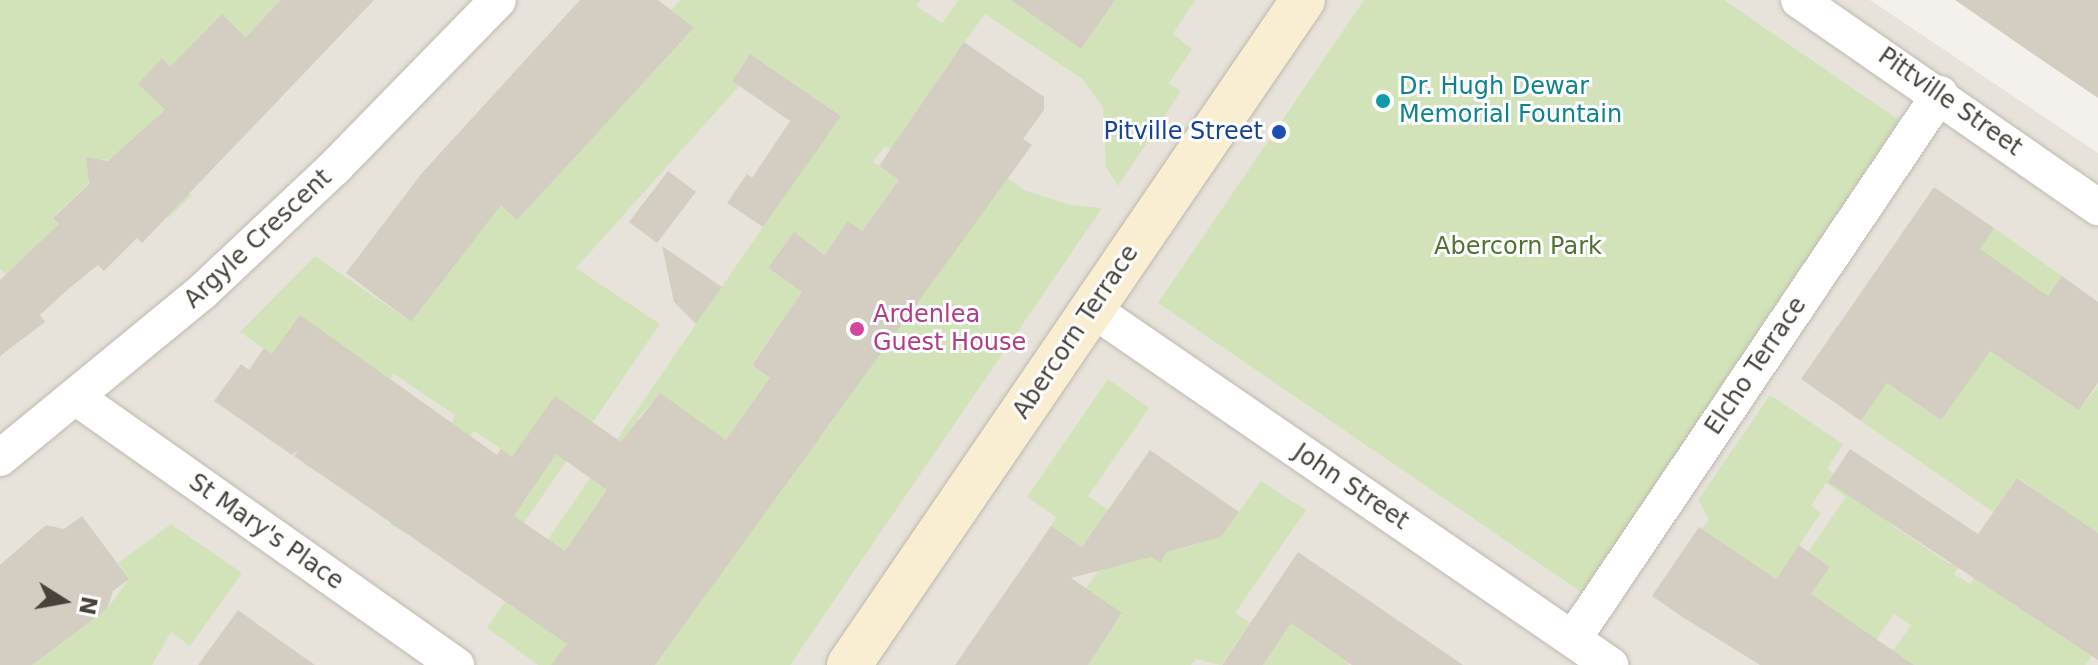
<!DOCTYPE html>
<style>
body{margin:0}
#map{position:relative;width:2098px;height:665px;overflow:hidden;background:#f4f1ec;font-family:"DejaVu Sans",sans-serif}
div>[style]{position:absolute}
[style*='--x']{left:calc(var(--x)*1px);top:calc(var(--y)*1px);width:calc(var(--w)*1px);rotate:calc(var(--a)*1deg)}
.residential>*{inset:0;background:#e7e3db}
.green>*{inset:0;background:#d2e3ba}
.building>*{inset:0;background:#d4cdc2}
.roads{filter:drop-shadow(0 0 2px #bfb9af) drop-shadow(0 0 2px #bfb9af)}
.minor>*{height:36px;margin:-18px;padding:0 18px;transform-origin:18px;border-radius:18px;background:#fff}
.secondary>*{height:44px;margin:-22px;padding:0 22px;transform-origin:22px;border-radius:22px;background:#f9eed1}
.dots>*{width:22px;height:22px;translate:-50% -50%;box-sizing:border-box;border:4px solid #fff;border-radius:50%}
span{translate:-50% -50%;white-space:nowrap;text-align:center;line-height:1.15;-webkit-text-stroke:6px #fff;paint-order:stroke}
.culture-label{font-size:24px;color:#0d838f}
.left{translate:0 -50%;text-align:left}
.street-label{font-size:24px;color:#48423a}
.transit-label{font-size:24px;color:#164399}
.right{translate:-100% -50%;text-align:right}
.park-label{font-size:24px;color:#4e7334}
.hotel-label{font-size:24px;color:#b23c85}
.north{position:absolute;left:24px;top:561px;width:80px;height:80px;-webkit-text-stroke:6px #fff;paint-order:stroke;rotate:101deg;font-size:22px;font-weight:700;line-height:32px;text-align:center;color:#48423a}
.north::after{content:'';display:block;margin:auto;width:28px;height:36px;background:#48423a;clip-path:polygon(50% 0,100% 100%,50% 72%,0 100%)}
</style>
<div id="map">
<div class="residential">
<i style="clip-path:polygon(0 0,1870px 0,2098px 153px,2098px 665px,0 665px)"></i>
</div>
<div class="green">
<i style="clip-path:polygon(0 0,282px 0,247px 37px,222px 14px,203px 33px,276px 103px,270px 109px,189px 85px,161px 59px,138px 84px,165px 110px,171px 175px,192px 195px,168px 218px,112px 159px,96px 160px,88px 171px,88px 184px,53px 217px,59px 224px,11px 277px,0 269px)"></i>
<i style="clip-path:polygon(evenodd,680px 0,920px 0,916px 6px,942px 23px,959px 0,1019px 0,1021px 7px,1081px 49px,1115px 0,1195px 0,1173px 34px,1192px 49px,1169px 83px,1181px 91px,1118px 186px,1106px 167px,1103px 107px,1082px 79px,985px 14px,945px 69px,953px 138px,1024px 190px,1070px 205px,1102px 208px,790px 665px,655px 665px,727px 565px,567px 644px,568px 665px,538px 665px,487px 628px,840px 115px,750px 54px,732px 81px,739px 86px,576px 268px,660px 324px,524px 523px,509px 513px,524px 502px,541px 476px,474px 431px,404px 533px,390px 524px,434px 460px,455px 415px,394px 374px,381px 395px,359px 409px,317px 472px,303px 463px,344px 405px,240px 332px,315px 256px,411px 322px,426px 302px,409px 289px,488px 193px,518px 219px,548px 185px,592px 79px,622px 106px,694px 29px,671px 10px,680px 0,885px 146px,950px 190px,921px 296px,821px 437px,763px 397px,774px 380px,751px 365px,774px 332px,797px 347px,791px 309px,802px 292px,768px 268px,803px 239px,826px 255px,862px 231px,899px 180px,873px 162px,885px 146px,680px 0,660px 394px,726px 440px,745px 413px,805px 456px,749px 535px,665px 440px,637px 419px,660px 394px)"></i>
<i style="clip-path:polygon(1364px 0,1724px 0,1899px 120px,1584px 594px,1158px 303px)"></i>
<i style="clip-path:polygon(1994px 228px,2062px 276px,2017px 369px,2049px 390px,2064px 368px,2068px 402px,2079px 410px,2098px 386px,2098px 533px,2013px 526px,2037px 491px,2018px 477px,1993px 512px,1861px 421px,1887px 383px,1941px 420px,1957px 397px,1969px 264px)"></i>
<i style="clip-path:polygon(1108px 379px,1149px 408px,1088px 496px,1143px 535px,1136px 546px,1159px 563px,1167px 552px,1221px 537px,1261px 481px,1306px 510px,1235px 613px,1250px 623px,1221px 665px,1196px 659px,1191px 665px,1028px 665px,978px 631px,994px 608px,1047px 645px,1071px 624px,1101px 645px,1122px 614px,1093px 593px,1082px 594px,1104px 562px,1051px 526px,1056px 517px,1027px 497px)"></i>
<i style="clip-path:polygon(1770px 395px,1843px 444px,1827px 469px,1852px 486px,1869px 462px,1912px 490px,1890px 524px,1951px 565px,1975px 532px,1980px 536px,1954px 574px,1970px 584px,1995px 546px,2092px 656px,2085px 665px,1883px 665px,1911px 625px,1894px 614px,1870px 649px,1832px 608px,1799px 612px,1830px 567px,1815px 556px,1764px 616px,1846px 497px,1826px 483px,1811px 506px,1821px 513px,1776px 579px,1702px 529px,1709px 519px,1698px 500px)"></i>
<i style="clip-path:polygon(171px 524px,242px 573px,190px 646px,171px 632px,152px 665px,32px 665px,64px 602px,83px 627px,107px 609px,129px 579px,118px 563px)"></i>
<i style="clip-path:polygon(1361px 595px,1384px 611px,1348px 665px,1252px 665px,1265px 662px,1291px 623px,1326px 647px)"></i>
</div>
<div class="building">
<i style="clip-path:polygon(281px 0,374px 0,142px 243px,137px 238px,104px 271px,98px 265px,66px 291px,40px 315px,45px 322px,0 356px,0 280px,59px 224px,53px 218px,89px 184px,86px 157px,108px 161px,165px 110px,138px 84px,162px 58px,170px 67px,222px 14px,246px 37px)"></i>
<i style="clip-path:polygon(580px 0,658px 0,694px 28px,517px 220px,501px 205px,411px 322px,346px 273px,422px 173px)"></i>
<i style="clip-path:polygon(1011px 0,1115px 0,1081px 49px)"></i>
<i style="clip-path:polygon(1955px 0,2098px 0,2098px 98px,2033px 54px)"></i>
<i style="clip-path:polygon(evenodd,964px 42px,1044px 97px,1044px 110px,1023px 139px,1032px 145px,655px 665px,551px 665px,567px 644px,294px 456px,299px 450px,292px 455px,214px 401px,241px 364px,249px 370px,264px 348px,272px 354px,300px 315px,497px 455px,501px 449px,512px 457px,555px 396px,621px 442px,660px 393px,726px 440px,770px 378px,752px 365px,802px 292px,768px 268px,794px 232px,825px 255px,848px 221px,862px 231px,899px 180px,879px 166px,964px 42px,556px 454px,607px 490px,565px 551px,514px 516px,556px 454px)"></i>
<i style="clip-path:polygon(750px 54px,841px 116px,763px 227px,727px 203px,747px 174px,752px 178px,790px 121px,732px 81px)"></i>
<i style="clip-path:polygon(668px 171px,696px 192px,657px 243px,629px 222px)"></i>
<i style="clip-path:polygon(1934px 187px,1994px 228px,1980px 249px,2048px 296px,2062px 276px,2098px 302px,2098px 383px,2079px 410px,1990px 351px,1941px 420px,1887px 383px,1861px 421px,1801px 379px)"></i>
<i style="clip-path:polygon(662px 246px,722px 287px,696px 324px,674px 302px)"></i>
<i style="clip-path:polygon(1850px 449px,1978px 534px,2017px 478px,2098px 533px,2098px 660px,1828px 482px)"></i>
<i style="clip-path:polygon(1150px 450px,1239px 512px,1221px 537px,1167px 552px,1160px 563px,1151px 557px,1071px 578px,1122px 613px,1088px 665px,955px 665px,1051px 526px,1082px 547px)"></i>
<i style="clip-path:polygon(82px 516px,129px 579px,113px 591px,107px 609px,32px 665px,0 665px,0 565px,46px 525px,64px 529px)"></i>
<i style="clip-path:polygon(1699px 527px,1776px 579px,1799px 545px,1830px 567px,1811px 594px,1914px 665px,1760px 665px,1681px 616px,1652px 596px)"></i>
<i style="clip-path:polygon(1298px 552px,1415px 632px,1463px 665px,1352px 665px,1291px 623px,1263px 665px,1222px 665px)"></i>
<i style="clip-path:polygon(238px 610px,271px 634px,315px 665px,198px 665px)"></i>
</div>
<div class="roads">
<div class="minor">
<i style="--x:1799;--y:0;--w:364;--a:34.7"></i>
<i style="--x:1092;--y:309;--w:629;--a:34.5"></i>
<i style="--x:77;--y:398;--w:464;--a:35.2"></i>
<i style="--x:0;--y:458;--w:261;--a:-39.4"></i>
<i style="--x:202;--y:292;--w:183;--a:-43.2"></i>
<i style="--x:335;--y:167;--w:233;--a:-45.7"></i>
<i style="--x:1573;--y:639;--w:657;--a:-56.04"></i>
</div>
<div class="secondary">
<i style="--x:849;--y:665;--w:805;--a:-55.68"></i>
</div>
</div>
<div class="dots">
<i style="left:1383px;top:101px;background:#0f9aa8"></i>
<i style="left:1279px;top:132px;background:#1a4fb4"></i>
<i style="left:857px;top:329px;background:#d1479c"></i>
</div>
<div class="culture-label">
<span class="left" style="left:1399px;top:101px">Dr. Hugh Dewar<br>Memorial Fountain</span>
</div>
<div class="street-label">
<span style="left:1950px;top:102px;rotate:35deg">Pittville Street</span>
<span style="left:258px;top:239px;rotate:-43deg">Argyle Crescent</span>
<span style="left:1076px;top:332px;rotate:-56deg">Abercorn Terrace</span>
<span style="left:1756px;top:366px;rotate:-56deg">Elcho Terrace</span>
<span style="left:1351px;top:487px;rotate:34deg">John Street</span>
<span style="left:266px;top:532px;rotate:35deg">St Mary's Place</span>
</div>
<div class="transit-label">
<span class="right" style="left:1263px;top:132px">Pitville Street</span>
</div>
<div class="park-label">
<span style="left:1518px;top:247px">Abercorn Park</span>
</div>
<div class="hotel-label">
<span class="left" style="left:873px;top:329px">Ardenlea<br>Guest House</span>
</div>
<div class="north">N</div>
</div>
